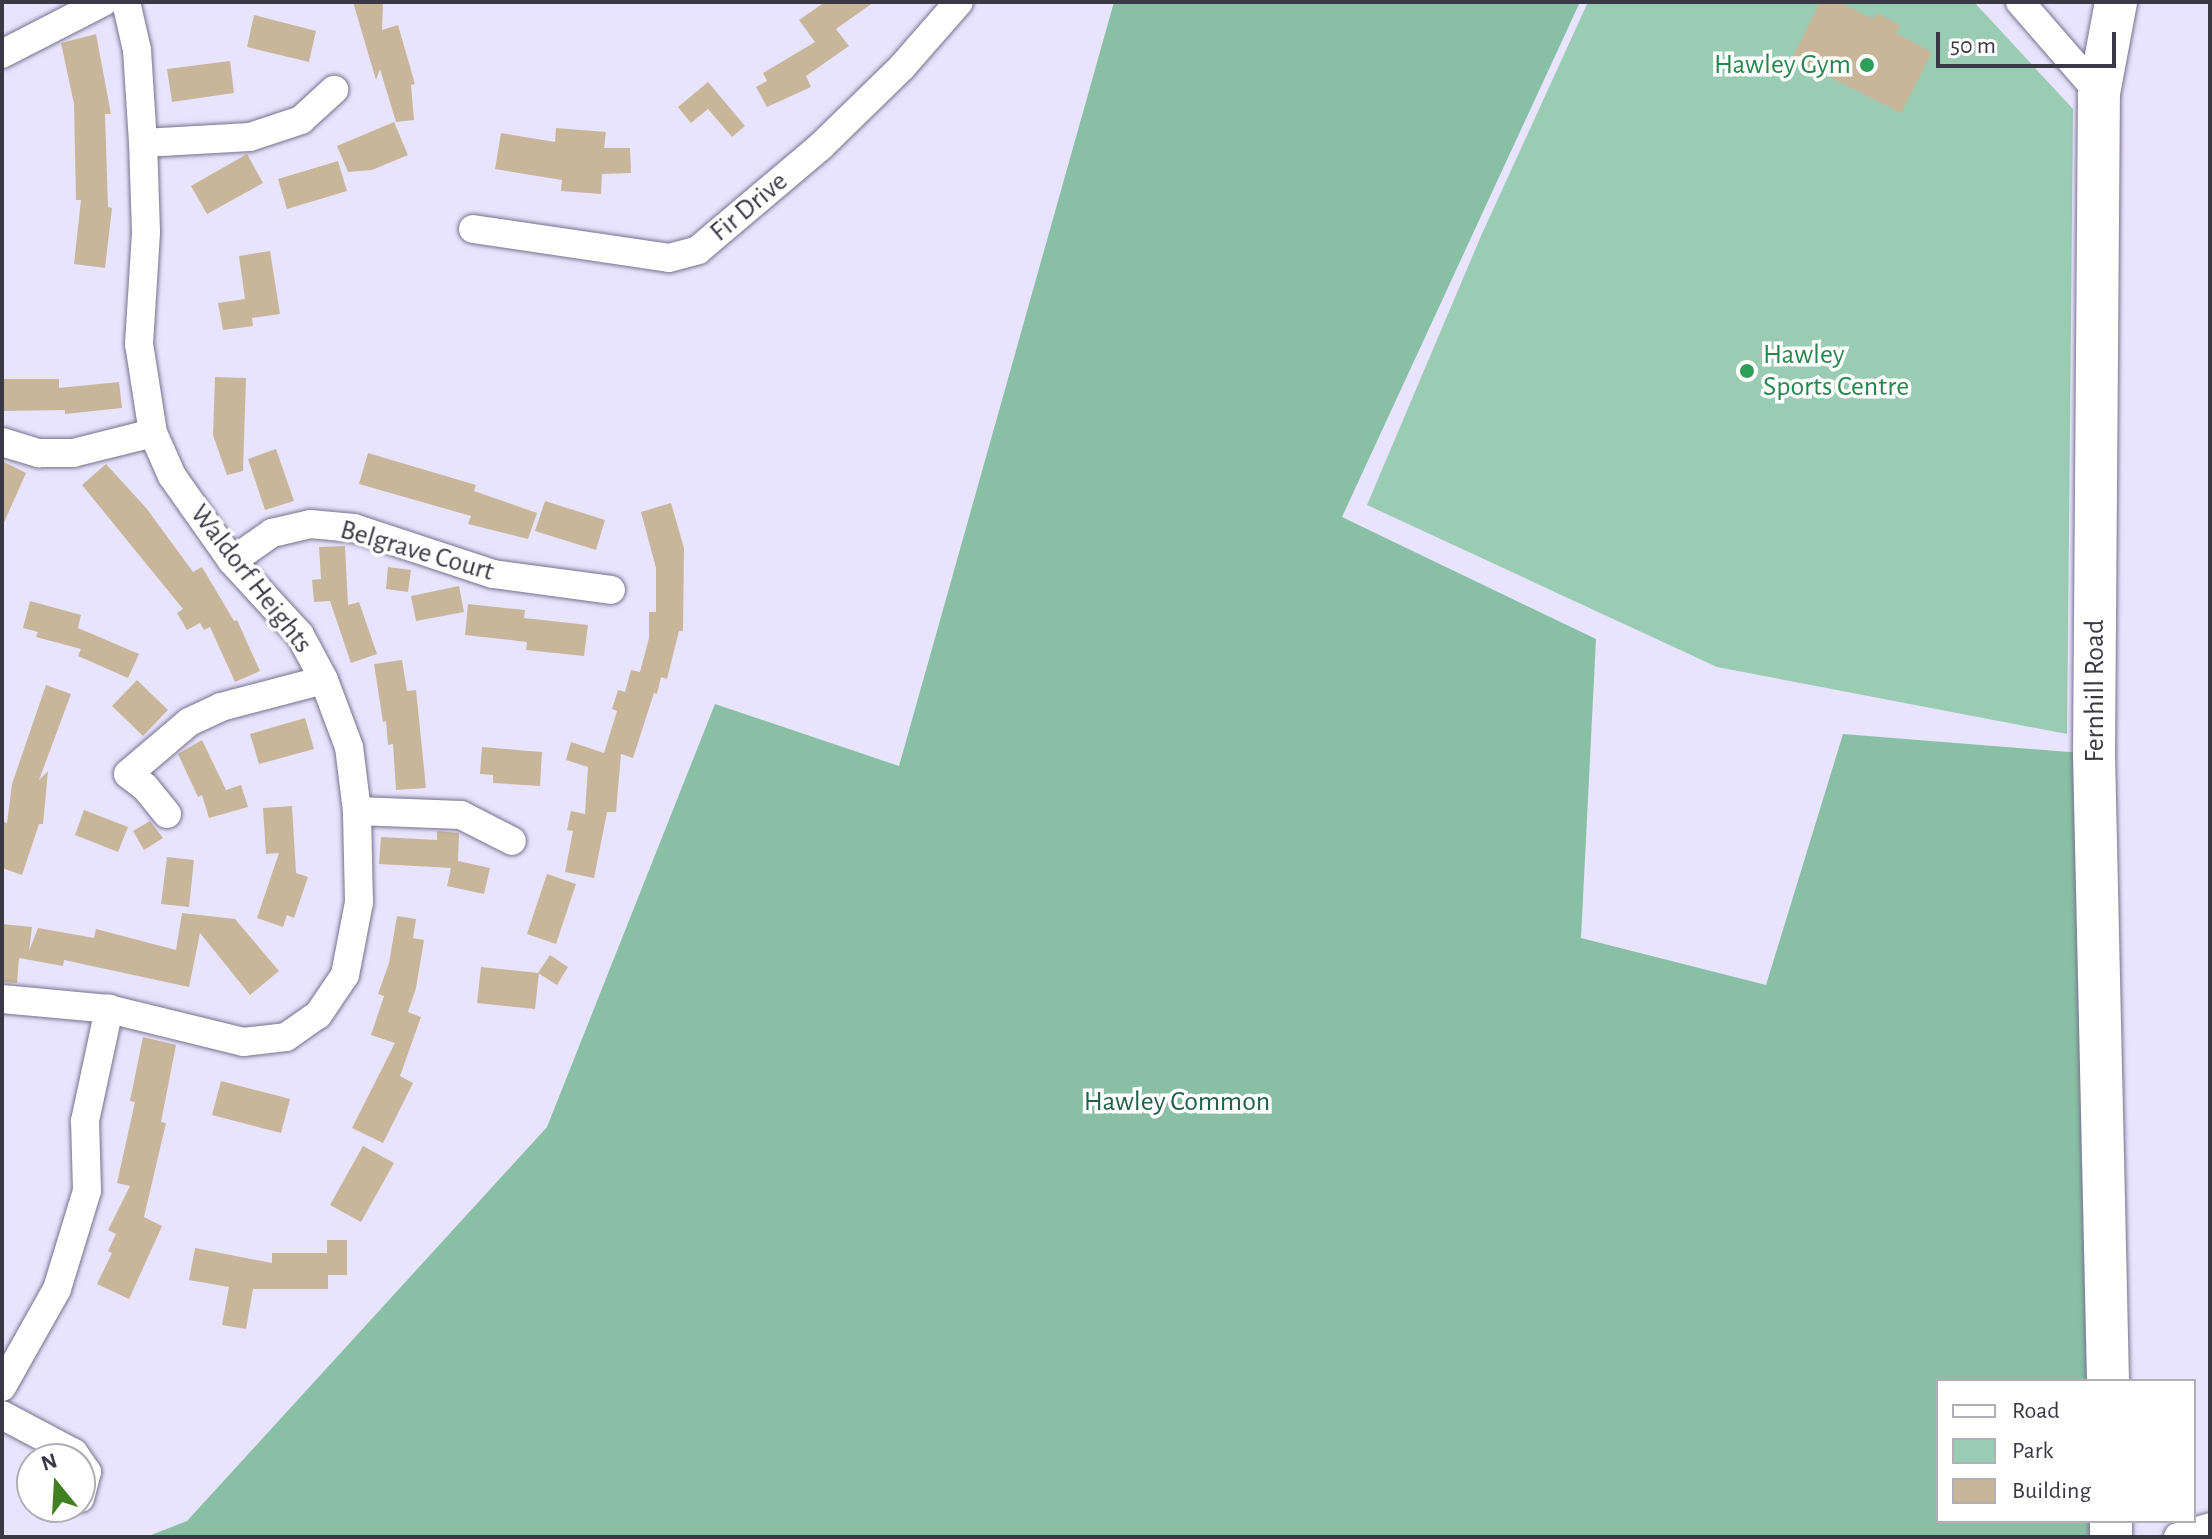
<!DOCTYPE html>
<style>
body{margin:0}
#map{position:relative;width:2212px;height:1539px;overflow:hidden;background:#e9e4fd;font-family:"Alegreya Sans",sans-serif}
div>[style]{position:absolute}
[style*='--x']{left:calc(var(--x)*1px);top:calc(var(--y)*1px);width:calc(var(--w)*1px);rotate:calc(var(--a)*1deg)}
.green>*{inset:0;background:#9acbb3}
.forest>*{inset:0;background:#89c0a5}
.building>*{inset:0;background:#c8b69a}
.roads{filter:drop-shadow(0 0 2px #77718d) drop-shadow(0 0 2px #77718d)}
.street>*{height:28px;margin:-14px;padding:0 14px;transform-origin:14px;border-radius:14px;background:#fff}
.secondary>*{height:42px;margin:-21px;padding:0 21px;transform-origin:21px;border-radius:21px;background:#fff}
.dots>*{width:22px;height:22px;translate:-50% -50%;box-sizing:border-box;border:4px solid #fff;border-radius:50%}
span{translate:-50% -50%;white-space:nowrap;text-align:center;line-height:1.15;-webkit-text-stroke:7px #fff;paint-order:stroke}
.leisure-label{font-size:28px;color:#27864d}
.right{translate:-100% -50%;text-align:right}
.left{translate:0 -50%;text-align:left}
.street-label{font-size:28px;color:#3b3845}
.park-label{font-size:28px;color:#206247}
.frame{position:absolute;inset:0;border:4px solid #3b3845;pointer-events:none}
.legend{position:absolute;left:1936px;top:1379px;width:260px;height:144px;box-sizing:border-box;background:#fff;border:2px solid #b1afb5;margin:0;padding:10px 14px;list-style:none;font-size:24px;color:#3b3845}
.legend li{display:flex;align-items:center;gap:16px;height:40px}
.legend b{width:40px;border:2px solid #b1afb5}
.north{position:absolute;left:16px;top:1443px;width:80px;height:80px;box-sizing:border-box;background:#fff;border:2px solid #b1afb5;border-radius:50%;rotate:342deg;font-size:22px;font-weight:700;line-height:32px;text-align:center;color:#3b3845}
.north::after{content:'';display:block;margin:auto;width:28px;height:36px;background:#408020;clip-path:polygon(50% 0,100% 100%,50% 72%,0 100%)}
.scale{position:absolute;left:1936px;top:32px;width:180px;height:36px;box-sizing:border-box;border:4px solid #3b3845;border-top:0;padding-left:10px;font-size:24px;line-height:28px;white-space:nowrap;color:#3b3845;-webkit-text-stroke:6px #fff;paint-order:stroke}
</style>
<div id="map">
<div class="green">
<i style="clip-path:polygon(1588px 2px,1974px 2px,2073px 109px,2067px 734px,1717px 667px,1367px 505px,1481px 236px)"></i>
</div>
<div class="forest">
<i style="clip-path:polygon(1114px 2px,1580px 2px,1342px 517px,1596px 639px,1581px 938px,1766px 985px,1843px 734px,2094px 754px,2113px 1381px,1938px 1381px,1938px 1521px,2118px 1521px,2118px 1537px,146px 1537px,187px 1521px,547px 1127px,715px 704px,899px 766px)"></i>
</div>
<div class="building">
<i style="clip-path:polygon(353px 2px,383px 2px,382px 30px,398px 25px,415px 84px,411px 85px,414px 120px,396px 122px,380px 69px,376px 80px)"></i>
<i style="clip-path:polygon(825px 2px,874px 2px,836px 29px,849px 46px,806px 76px,811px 87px,767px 107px,756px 87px,767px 81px,763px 73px,815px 42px,799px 20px)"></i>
<i style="clip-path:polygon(1820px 2px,1839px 2px,1873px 19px,1877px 13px,1900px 25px,1896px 33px,1932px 52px,1901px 113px,1792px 58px)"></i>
<i style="clip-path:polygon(254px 15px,316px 31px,309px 62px,247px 47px)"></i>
<i style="clip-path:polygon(96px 34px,111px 114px,105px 114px,108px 207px,112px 208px,105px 268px,74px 264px,81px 200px,76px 200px,74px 104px,61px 43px)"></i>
<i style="clip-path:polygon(230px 61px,234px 93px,172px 102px,167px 69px)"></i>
<i style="clip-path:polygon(708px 82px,745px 126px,732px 137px,708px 109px,691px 123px,678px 107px)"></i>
<i style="clip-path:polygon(394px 122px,408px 155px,372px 170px,348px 172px,337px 146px)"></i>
<i style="clip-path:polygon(556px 128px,606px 132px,604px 148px,630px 148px,631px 173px,602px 174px,601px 194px,561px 191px,562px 180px,495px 169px,501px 133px,555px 142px)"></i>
<i style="clip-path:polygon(247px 154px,263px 183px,207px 214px,191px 186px)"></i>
<i style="clip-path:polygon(338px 161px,347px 191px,287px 209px,278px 179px)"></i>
<i style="clip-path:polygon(270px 251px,280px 314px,252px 318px,253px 326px,223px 330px,218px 303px,245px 299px,239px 256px)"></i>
<i style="clip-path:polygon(215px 377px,246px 378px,243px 471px,227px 475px,213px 435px)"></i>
<i style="clip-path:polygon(2px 379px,59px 379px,59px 388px,119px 382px,122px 408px,65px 414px,65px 410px,3px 411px)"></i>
<i style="clip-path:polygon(276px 449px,294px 501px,265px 510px,248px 459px)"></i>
<i style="clip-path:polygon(368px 453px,476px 485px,474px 491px,537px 513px,528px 539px,468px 524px,471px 516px,359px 484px)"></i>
<i style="clip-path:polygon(2px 461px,26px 473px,2px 527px)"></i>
<i style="clip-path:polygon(106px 464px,147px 509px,193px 572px,202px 567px,234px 621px,237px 620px,260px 671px,235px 682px,210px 627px,204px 630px,200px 623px,187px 630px,177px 613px,183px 609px,82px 485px)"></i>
<i style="clip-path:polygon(545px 501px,605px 520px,596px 550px,535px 531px)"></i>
<i style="clip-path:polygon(671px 503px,684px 548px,683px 631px,679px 631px,667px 679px,661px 677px,657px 694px,654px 693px,633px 758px,621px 754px,616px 812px,607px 812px,594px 878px,565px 872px,573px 831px,567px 830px,571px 811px,585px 814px,588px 767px,566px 760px,571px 742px,604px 753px,617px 711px,612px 709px,618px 690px,625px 692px,631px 670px,640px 672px,649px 638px,649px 612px,656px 612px,656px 568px,641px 512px)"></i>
<i style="clip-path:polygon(345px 546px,348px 605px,359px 602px,377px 654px,351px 663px,330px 601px,314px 602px,312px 580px,321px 579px,319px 547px)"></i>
<i style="clip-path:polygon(388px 567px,411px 570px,408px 592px,386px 589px)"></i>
<i style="clip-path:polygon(459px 586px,464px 612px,416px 621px,411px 596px)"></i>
<i style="clip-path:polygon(30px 601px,81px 615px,78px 628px,139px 654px,128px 678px,78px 656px,81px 649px,36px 637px,38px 632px,23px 628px)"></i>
<i style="clip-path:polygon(468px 604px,525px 610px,524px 618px,588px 625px,584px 656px,526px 650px,527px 642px,465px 635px)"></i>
<i style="clip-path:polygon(402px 660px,407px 691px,416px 690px,426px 788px,396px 790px,393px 744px,388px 745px,386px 721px,383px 722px,374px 664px)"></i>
<i style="clip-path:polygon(137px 680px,168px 710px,143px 736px,112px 706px)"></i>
<i style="clip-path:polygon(46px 685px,71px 694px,39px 780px,48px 771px,43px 824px,39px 824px,22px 875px,2px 868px,2px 821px,7px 823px,12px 784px)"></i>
<i style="clip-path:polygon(305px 718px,314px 749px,259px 764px,250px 734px)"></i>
<i style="clip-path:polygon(202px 740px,226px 790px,241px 785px,248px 807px,209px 818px,202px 795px,198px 797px,178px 754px)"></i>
<i style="clip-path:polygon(482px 747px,542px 752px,540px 786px,493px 783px,493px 775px,480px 774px)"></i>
<i style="clip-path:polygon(292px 806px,296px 873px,308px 877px,294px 918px,287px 915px,283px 927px,257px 918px,279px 853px,266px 854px,263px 808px)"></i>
<i style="clip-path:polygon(84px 810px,128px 827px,118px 852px,75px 835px)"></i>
<i style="clip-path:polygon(150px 821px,163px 838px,144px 850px,133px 831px)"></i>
<i style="clip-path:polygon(437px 831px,459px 833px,458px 861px,490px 868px,484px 894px,447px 886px,451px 868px,379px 864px,381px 837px,437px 840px)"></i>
<i style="clip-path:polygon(167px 857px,194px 860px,189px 907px,161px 904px)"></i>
<i style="clip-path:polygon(547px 874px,576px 884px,556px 944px,527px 934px)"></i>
<i style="clip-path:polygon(182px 913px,235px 919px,279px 971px,250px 995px,200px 933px,189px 987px,64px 960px,63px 966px,19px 958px,17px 983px,2px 982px,2px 924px,32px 927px,29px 951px,38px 928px,94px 938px,96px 929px,176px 950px)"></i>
<i style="clip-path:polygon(397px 916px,416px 919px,413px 938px,424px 940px,416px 988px,408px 1012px,421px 1017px,400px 1076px,413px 1083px,383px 1143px,352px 1128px,395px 1043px,371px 1035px,384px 996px,378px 994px,389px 963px)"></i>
<i style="clip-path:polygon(550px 955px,568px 967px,557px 985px,538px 973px)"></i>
<i style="clip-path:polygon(481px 967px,539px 973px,535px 1009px,477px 1003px)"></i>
<i style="clip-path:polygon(143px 1037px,176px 1045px,161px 1122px,166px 1123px,144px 1217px,162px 1226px,129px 1299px,97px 1284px,112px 1253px,108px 1251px,116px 1234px,108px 1230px,130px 1186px,117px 1183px,135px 1102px,130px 1101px)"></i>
<i style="clip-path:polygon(221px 1081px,290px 1099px,281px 1133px,212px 1115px)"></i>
<i style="clip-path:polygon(363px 1146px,394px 1163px,361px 1222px,330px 1205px)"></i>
<i style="clip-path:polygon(327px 1240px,347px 1240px,347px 1275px,328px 1275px,328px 1289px,253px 1289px,246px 1329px,222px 1325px,229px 1287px,189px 1280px,195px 1248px,272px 1263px,272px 1253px,327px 1253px)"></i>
</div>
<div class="roads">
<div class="street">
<i style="--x:2020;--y:2;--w:121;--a:49"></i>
<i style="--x:2;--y:54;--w:114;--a:-27.2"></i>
<i style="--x:143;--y:143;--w:107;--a:-3.2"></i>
<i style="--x:250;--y:137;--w:54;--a:-18.4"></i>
<i style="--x:301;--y:120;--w:45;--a:-42.3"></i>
<i style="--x:473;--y:229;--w:198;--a:8.4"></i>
<i style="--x:669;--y:258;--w:30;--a:-15"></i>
<i style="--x:698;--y:250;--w:160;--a:-40.2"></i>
<i style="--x:820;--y:147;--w:115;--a:-44.3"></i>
<i style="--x:902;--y:67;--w:86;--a:-48.8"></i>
<i style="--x:2;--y:442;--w:39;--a:17"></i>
<i style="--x:39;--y:453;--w:34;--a:0"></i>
<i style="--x:73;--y:453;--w:82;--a:-14"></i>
<i style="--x:232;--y:561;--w:49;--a:-35"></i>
<i style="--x:272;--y:533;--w:39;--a:-13"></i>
<i style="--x:310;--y:524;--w:44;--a:5.2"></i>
<i style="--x:354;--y:528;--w:146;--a:18.3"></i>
<i style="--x:493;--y:574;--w:119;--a:7.7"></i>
<i style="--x:357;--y:811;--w:104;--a:2.2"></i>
<i style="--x:461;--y:815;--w:57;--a:27"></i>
<i style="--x:167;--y:814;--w:35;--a:-129"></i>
<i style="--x:145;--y:787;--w:21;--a:-143"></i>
<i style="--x:128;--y:774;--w:80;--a:-40.4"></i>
<i style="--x:189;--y:722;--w:35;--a:-25"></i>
<i style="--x:221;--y:707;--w:106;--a:-14.7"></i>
<i style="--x:2;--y:999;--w:107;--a:5.3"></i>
<i style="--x:109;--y:1009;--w:138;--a:13.8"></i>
<i style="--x:243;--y:1042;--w:43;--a:-6.6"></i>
<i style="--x:286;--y:1037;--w:39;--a:-35"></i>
<i style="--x:318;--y:1015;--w:48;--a:-56"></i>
<i style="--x:345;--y:975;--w:74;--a:-79.1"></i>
<i style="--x:359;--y:902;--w:91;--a:-91.3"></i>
<i style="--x:357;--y:811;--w:64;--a:-97.1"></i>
<i style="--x:349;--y:747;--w:72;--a:-110.5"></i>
<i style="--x:324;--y:680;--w:51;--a:-118.1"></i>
<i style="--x:300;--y:635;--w:100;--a:-132.6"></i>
<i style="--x:232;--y:561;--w:104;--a:-125.2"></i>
<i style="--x:172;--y:476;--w:47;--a:-113.8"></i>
<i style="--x:153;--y:433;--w:90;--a:-98.9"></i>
<i style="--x:139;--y:344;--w:112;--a:-86.4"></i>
<i style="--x:146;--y:232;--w:89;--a:-91.9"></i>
<i style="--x:143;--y:143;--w:93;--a:-93.7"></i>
<i style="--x:137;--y:50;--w:49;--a:-102.9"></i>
<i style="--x:2;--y:1387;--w:112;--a:-60.7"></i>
<i style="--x:57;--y:1289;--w:102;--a:-73"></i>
<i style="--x:87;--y:1191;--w:70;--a:-91.6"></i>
<i style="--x:85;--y:1121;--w:115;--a:-77.9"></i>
<i style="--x:2;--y:1415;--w:81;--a:27.8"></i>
<i style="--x:74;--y:1453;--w:7;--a:56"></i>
<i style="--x:80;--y:1462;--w:12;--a:55"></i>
<i style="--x:87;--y:1472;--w:27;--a:105"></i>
<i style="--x:2178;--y:1537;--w:34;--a:-17"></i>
</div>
<div class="secondary">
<i style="--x:2108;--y:1381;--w:627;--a:-91.28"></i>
<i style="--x:2094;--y:754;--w:661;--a:-89.57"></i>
<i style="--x:2099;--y:93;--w:93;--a:-79.4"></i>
<i style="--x:2111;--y:1521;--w:16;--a:90"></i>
</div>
</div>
<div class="dots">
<i style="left:1867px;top:65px;background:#2e9e5b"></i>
<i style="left:1747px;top:371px;background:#2e9e5b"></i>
</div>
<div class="leisure-label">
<span class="right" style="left:1851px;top:65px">Hawley Gym</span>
<span class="left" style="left:1763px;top:371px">Hawley<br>Sports Centre</span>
</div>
<div class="street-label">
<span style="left:749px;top:207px;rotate:-40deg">Fir Drive</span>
<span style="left:417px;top:551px;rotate:16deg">Belgrave Court</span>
<span style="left:251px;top:579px;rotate:52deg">Waldorf Heights</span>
<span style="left:2095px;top:691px;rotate:-90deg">Fernhill Road</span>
</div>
<div class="park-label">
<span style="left:1177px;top:1102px">Hawley Common</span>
</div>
<div class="frame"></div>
<ul class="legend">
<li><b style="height:10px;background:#fff"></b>Road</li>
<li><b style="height:22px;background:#9acbb3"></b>Park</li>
<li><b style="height:22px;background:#c8b69a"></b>Building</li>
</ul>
<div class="north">N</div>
<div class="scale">50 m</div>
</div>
